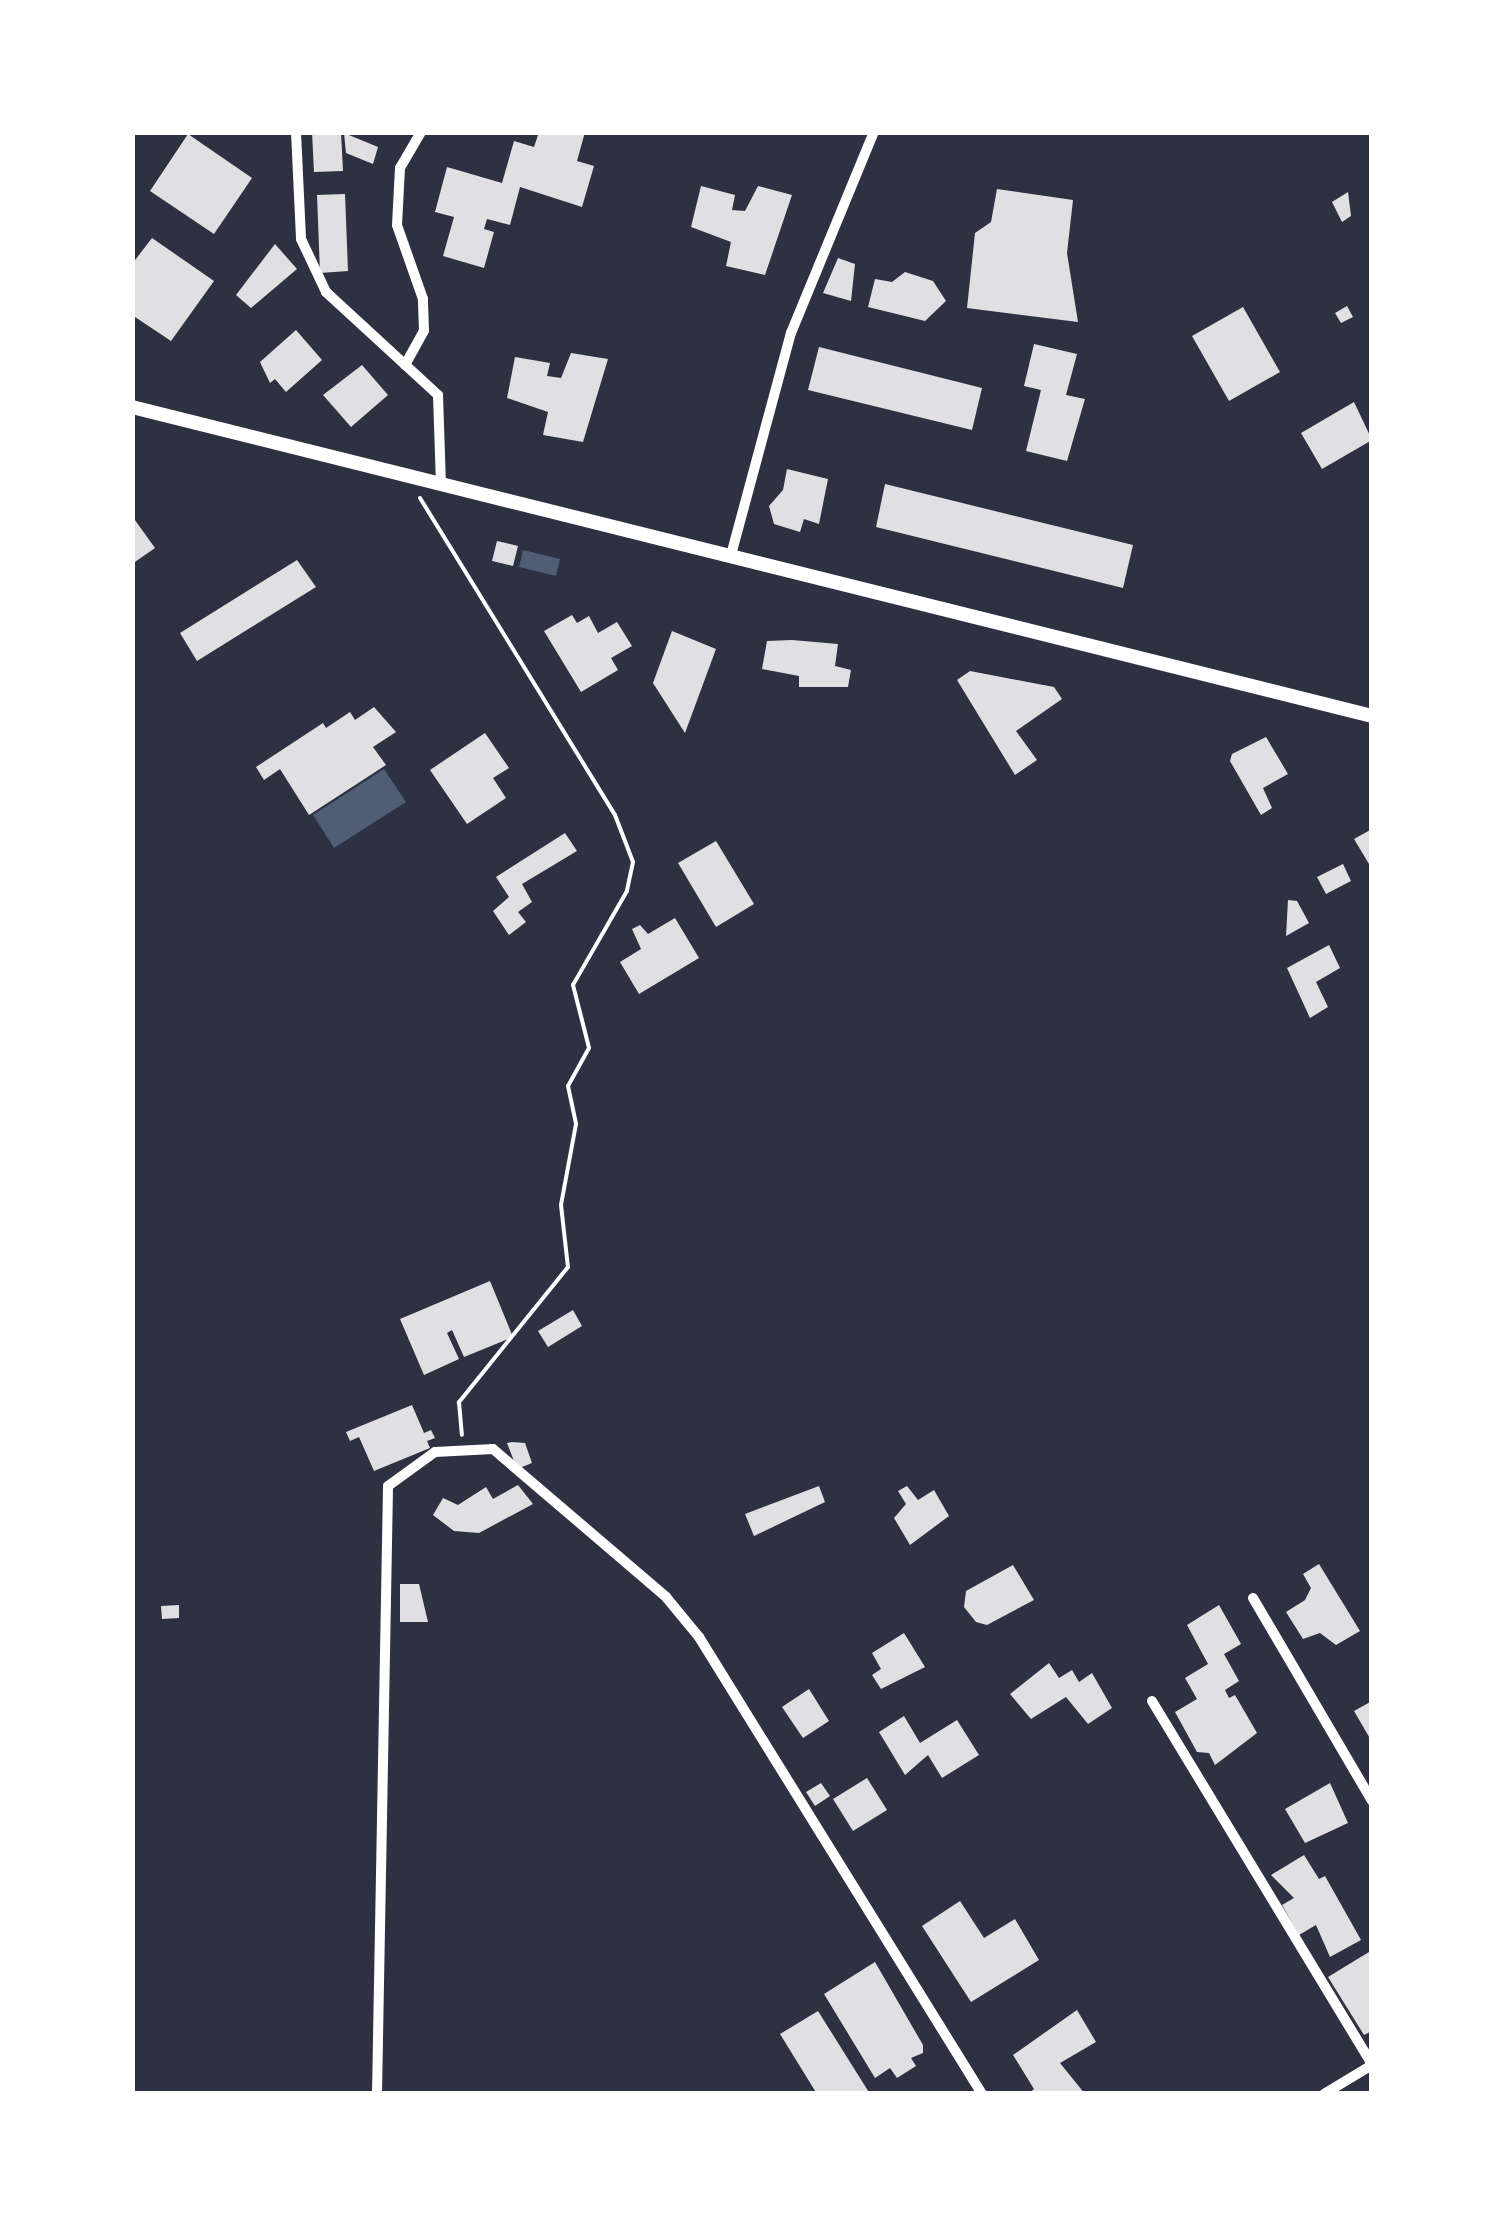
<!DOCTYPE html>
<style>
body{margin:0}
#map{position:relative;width:1504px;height:2226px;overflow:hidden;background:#2d3142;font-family:Overpass,sans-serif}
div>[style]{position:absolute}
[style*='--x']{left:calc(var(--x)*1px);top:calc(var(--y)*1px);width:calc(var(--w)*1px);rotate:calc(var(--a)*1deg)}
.water>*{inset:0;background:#4f5d75}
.building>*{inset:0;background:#e0e0e3}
.path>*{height:4px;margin:-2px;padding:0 2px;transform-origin:2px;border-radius:2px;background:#fff}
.minor>*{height:10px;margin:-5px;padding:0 5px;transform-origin:5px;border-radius:5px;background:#fff}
.tertiary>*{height:14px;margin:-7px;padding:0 7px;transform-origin:7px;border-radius:7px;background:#fff}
span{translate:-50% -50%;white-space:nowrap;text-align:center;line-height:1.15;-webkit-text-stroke:10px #fff;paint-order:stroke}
.frame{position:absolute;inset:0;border:135px solid #fff;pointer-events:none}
</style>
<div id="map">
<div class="water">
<i style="clip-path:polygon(523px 550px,560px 559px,556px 576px,519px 567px)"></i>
<i style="clip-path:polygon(384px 769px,406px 802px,334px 848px,313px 815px)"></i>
</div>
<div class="building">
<i style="clip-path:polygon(312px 132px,341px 132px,343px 171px,314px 172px)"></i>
<i style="clip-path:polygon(539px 132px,585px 132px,577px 161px,594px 166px,582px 207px,520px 187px,510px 225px,487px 219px,484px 229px,494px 232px,484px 268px,443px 256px,454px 217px,435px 212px,447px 167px,502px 183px,514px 141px,534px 147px)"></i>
<i style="clip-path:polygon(344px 133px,378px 147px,373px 164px,346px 153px)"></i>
<i style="clip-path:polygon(188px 134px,252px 178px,214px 234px,150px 191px)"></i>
<i style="clip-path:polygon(701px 186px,735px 195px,732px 210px,745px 211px,758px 186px,792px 195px,765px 275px,726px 266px,731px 242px,691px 227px)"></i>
<i style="clip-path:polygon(997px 189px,1073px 200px,1067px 253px,1078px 322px,967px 308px,975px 233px,991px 222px)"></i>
<i style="clip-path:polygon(1348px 192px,1351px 216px,1342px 222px,1332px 202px)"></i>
<i style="clip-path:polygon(345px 194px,348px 271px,320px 273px,317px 195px)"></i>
<i style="clip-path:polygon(152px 238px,214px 281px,171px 341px,132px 315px,132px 264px)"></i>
<i style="clip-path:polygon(275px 244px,297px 269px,251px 308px,236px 295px)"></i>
<i style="clip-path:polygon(838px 258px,855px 264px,851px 301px,823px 293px)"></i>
<i style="clip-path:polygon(905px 272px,933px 281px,946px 301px,925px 321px,868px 307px,875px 279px,892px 282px)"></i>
<i style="clip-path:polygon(1347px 306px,1353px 317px,1341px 323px,1335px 313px)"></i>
<i style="clip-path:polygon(1243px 307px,1280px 372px,1229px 401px,1192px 336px)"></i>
<i style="clip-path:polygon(296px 330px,322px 360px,286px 392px,275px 379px,270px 383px,260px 362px)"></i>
<i style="clip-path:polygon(1034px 344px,1077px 354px,1066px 395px,1085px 399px,1067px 461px,1026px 451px,1041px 390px,1024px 386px)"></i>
<i style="clip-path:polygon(819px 347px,982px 388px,972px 430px,808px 390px)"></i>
<i style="clip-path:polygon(571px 353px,608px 359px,583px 442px,543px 435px,548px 412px,507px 398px,515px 357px,550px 363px,547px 376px,561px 378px)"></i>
<i style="clip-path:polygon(362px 365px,388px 395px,351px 427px,323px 395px)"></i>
<i style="clip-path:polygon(1354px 402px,1372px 440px,1322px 469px,1301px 433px)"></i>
<i style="clip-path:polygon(787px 469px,828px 479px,819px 524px,804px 519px,800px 532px,774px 524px,769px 506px,783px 490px)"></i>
<i style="clip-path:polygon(885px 484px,1133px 545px,1123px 588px,876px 527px)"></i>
<i style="clip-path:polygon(132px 516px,155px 548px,132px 564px)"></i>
<i style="clip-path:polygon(497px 541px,518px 546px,513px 566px,492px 561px)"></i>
<i style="clip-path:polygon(297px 560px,316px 587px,197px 661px,180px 633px)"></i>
<i style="clip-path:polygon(572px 615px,577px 623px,589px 616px,598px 633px,617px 622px,632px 646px,611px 658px,618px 670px,581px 692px,544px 631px)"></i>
<i style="clip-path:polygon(672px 631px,716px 649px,685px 733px,653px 683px)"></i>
<i style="clip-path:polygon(792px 640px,838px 644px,835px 666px,851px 670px,848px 687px,799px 687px,799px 676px,762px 669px,767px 641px)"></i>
<i style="clip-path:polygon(970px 671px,1054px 687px,1062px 699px,1016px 731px,1037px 760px,1015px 775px,957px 680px)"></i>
<i style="clip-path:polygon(374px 707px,396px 732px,373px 747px,386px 765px,309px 815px,280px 769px,264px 780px,256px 767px,323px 723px,326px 728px,350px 712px,355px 720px)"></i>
<i style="clip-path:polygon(485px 733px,509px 768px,493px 778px,506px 798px,467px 824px,430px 770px)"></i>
<i style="clip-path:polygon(1266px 737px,1288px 774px,1263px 788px,1272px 808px,1261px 815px,1230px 761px,1232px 754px)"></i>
<i style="clip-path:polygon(1372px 829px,1372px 869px,1354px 839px)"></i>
<i style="clip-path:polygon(565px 833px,577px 851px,522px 884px,532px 902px,518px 912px,526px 922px,509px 935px,493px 911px,509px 897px,496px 877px)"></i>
<i style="clip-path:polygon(716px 841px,754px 904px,716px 927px,678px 863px)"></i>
<i style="clip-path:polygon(1343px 864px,1351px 881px,1326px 894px,1317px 877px)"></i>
<i style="clip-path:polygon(1288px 900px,1297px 901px,1309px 923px,1286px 936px)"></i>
<i style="clip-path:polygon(675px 918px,699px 958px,639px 994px,620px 962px,641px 949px,632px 929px,640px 925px,648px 934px)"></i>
<i style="clip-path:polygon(1329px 945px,1340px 968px,1316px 982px,1328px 1007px,1310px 1018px,1287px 968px)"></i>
<i style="clip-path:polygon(490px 1281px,513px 1337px,464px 1357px,452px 1330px,447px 1333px,459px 1359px,424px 1375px,400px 1319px)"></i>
<i style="clip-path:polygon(573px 1310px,582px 1326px,548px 1347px,538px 1331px)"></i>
<i style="clip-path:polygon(412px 1405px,424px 1433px,431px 1430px,435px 1438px,427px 1441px,430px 1448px,374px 1471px,359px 1437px,350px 1441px,346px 1432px)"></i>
<i style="clip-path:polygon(512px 1442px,525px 1443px,532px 1463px,517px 1469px,507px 1443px)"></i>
<i style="clip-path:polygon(518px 1485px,533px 1504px,479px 1533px,454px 1531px,433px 1515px,443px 1498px,458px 1505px,486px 1487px,493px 1499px)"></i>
<i style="clip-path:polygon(819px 1486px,825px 1502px,754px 1536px,745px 1514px)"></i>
<i style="clip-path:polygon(907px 1486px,918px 1500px,934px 1490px,949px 1516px,910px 1545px,894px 1518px,906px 1504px,898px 1491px)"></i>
<i style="clip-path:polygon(1319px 1564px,1360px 1631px,1336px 1645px,1320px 1633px,1303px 1639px,1286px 1612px,1305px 1600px,1311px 1588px,1303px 1574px)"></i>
<i style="clip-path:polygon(1013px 1565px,1034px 1600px,987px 1625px,976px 1622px,964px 1607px,966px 1591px)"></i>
<i style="clip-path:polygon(400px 1584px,419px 1584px,428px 1622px,400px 1622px)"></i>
<i style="clip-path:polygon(179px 1605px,179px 1618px,162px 1619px,161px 1606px)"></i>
<i style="clip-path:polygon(1219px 1605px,1241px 1644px,1224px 1654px,1239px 1681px,1225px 1690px,1229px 1698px,1235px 1695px,1257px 1733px,1215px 1765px,1209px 1753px,1197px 1752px,1175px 1712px,1197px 1699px,1185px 1678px,1208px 1664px,1187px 1625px)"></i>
<i style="clip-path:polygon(904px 1633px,925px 1667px,881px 1689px,872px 1675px,881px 1669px,872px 1653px)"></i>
<i style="clip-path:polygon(1049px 1663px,1059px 1678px,1072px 1670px,1079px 1682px,1092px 1673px,1112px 1708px,1088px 1724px,1066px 1697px,1031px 1719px,1010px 1694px)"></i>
<i style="clip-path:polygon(809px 1689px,829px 1721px,803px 1738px,782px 1707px)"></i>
<i style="clip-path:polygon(1372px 1701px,1372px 1742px,1354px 1711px)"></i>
<i style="clip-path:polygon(904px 1716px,920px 1743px,957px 1720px,979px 1755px,942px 1778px,928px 1755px,905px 1775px,879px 1732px)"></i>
<i style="clip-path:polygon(867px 1778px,887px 1810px,853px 1831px,833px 1799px)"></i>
<i style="clip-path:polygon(821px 1783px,830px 1796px,815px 1806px,806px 1792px)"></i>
<i style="clip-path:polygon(1330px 1783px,1348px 1823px,1305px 1843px,1285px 1809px)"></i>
<i style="clip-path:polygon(1304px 1855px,1319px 1879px,1325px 1876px,1361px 1940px,1330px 1957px,1316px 1925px,1299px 1935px,1282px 1905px,1294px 1898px,1271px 1875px)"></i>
<i style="clip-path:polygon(960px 1901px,984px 1938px,1015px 1919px,1039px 1960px,971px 2002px,922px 1926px)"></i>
<i style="clip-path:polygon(1369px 1952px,1372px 2031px,1364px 2035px,1328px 1977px)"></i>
<i style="clip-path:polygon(875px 1962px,923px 2045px,923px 2053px,911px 2058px,916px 2066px,897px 2078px,890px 2068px,875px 2078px,824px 1994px)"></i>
<i style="clip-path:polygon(1077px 2010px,1096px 2042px,1060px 2063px,1085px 2094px,1028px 2094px,1034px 2089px,1013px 2055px)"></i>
<i style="clip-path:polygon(818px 2011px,870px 2094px,817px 2094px,780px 2034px)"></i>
</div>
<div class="path">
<i style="--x:420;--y:498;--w:372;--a:58.4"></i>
<i style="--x:615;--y:815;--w:50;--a:69"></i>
<i style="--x:633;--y:862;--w:30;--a:102"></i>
<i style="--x:627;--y:891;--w:108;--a:119.9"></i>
<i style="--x:573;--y:985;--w:65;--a:75.7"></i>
<i style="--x:589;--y:1048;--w:43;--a:118.9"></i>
<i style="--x:568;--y:1086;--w:39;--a:78"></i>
<i style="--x:576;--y:1124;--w:82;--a:100.5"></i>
<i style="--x:561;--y:1205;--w:62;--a:83.6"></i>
<i style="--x:568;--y:1267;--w:174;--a:128.9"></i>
<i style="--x:459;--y:1402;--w:33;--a:85"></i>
</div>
<div class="minor">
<i style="--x:296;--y:132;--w:107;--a:87.3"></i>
<i style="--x:301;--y:239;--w:59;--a:64.7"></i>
<i style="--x:326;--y:292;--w:152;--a:42.6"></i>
<i style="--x:438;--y:395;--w:89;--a:88.1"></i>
<i style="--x:405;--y:365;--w:39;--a:-61"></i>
<i style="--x:424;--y:331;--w:32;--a:-92"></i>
<i style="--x:423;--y:299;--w:78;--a:-109.4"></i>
<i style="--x:397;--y:225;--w:57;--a:-87"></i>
<i style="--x:400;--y:168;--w:42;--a:-59.7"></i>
<i style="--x:731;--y:555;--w:230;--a:-74.9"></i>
<i style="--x:791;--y:333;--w:217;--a:-67.6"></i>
<i style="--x:1253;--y:1598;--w:235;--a:59.6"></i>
<i style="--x:1152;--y:1701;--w:424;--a:58.8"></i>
<i style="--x:377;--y:2094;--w:608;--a:-88.96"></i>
<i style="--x:388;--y:1486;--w:58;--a:-35.9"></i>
<i style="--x:435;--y:1452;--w:58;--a:-3"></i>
<i style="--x:493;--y:1449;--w:228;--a:40.5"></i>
<i style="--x:666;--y:1597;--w:52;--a:50.5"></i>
<i style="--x:699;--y:1637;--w:538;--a:58.23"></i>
<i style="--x:1324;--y:2094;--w:56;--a:-31.1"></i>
</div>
<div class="tertiary">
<i style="--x:132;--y:407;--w:1278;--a:13.99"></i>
</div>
<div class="frame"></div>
</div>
